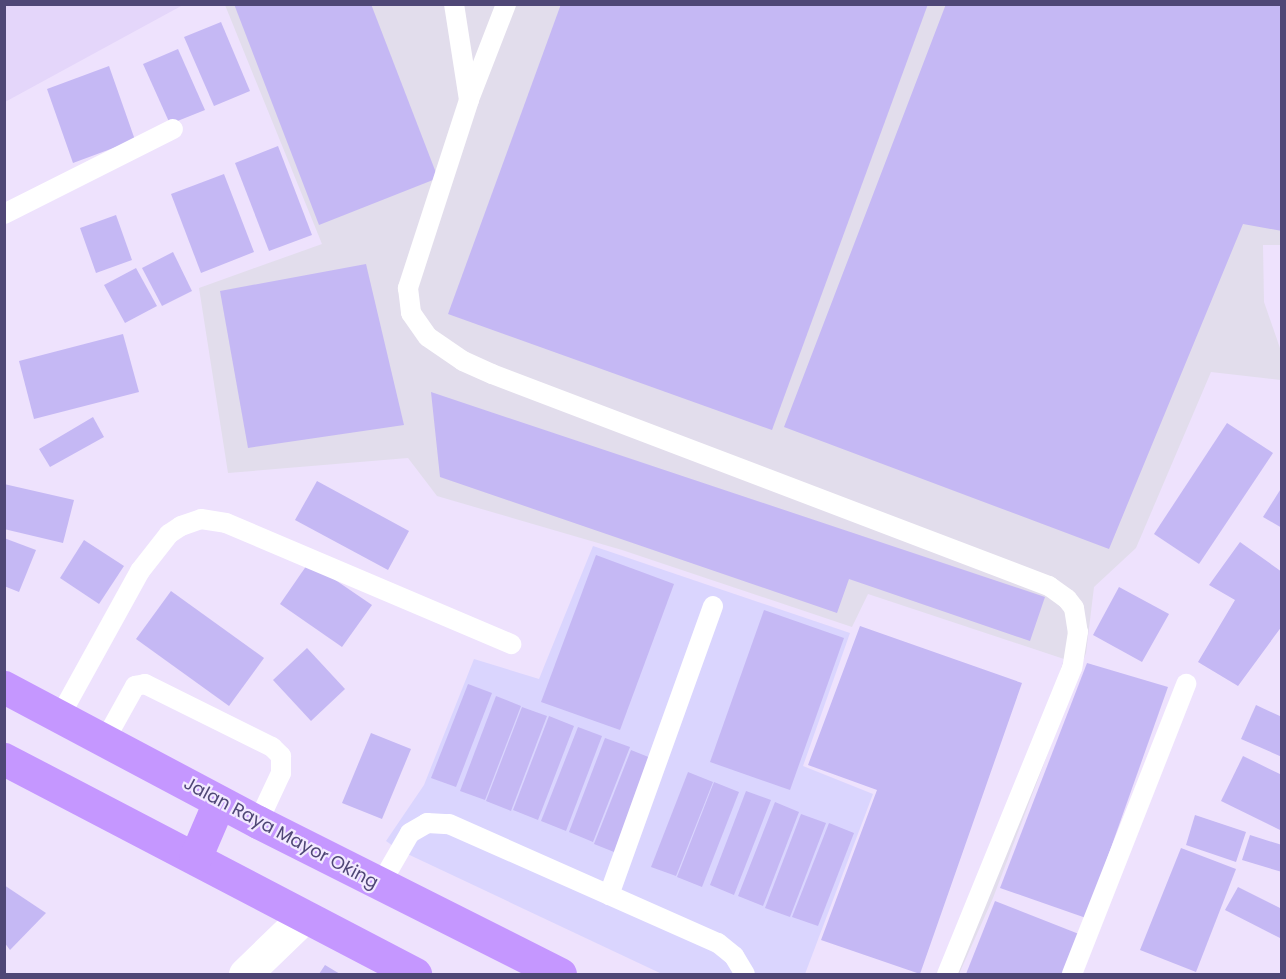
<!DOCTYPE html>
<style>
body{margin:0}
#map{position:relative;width:1286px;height:979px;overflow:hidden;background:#eee2fd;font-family:Poppins,sans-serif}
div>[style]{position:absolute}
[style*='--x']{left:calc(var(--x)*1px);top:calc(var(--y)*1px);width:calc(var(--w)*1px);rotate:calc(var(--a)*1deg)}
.residential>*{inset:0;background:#e4d6fa}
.commercial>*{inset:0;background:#dad5fe}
.industrial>*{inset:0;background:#e2ddec}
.building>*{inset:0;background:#c5b8f4}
.lane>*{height:20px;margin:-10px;padding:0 10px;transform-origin:10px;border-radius:10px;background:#fff}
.street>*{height:33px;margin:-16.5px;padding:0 16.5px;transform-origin:16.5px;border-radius:16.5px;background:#fff}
.primary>*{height:33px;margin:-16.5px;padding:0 16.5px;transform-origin:16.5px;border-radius:16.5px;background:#c597ff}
span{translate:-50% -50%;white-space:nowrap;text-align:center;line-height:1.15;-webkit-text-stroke:4.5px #f2e9ff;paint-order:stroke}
.street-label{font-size:18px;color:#4f4776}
.frame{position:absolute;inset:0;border:6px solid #4f4776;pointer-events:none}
</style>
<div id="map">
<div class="residential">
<i style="clip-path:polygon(5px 4px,183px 4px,183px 5px,5px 102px)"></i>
</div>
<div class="commercial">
<i style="clip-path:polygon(593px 546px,850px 633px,803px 766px,873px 794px,805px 974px,662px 974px,399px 850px,386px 841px,424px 785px,474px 659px,539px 679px)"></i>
</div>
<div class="industrial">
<i style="clip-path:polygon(225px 5px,1281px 5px,1281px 245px,1263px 245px,1264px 302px,1281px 351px,1281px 380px,1211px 372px,1136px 548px,1094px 587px,1086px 653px,993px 898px,959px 974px,943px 974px,1047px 712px,1064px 659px,868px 594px,852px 627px,622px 550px,437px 496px,408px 458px,228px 473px,199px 288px,322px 244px)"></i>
</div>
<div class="building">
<i style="clip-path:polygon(234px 4px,371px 4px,438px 178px,319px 225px)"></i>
<i style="clip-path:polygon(561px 4px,928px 4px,772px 430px,448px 314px)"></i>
<i style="clip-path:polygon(946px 4px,1282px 4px,1282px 231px,1243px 224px,1109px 549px,784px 427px)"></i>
<i style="clip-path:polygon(221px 22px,250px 91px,214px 106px,184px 37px)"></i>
<i style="clip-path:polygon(178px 49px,205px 110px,170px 124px,143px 64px)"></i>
<i style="clip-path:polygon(109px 66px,135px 140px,73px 163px,47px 89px)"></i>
<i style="clip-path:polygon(278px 146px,312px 235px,269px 251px,235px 163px)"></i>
<i style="clip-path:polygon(224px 174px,254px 252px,201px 273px,171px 194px)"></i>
<i style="clip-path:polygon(116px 215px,132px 260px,96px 273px,80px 228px)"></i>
<i style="clip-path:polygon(173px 252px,192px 291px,162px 306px,142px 268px)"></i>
<i style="clip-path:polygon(366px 264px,404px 425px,248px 448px,220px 291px)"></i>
<i style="clip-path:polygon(136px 268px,157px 306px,125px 323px,104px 285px)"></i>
<i style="clip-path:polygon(123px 334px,139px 392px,34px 419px,19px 361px)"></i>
<i style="clip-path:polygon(431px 392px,1045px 597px,1030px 641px,849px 579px,837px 613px,440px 477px)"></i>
<i style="clip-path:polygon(93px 417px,104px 437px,50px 467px,39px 449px)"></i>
<i style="clip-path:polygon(1227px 423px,1273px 453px,1199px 564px,1154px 534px)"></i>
<i style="clip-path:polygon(317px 481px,409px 531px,388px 570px,295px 520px)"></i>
<i style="clip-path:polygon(4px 484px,74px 500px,63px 543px,4px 529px)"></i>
<i style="clip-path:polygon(1282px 487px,1282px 528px,1263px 517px)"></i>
<i style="clip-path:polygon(4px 538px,36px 550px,19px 592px,4px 586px)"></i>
<i style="clip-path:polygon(84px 540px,124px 566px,99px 604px,60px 578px)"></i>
<i style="clip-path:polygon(1240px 542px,1282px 572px,1282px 626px,1238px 686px,1198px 662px,1235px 600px,1209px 585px)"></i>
<i style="clip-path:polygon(596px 555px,674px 584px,620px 730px,541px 702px)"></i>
<i style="clip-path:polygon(309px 562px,372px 605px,342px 647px,280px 604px)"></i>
<i style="clip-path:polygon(1119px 587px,1169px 614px,1142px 662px,1093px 635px)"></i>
<i style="clip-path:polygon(171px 591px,264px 658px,229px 706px,136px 639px)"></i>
<i style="clip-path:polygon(764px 610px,844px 638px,790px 790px,710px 762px)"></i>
<i style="clip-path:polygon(860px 626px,1022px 683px,920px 974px,821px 940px,877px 790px,808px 765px)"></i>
<i style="clip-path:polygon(307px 648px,345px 689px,311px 721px,273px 680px)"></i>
<i style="clip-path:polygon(1087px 663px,1168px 687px,1086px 918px,1000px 888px)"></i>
<i style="clip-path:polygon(468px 684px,492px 693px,456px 787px,431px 778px)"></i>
<i style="clip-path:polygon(496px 696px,521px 706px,485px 800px,460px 791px)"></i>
<i style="clip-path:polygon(1256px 705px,1282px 717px,1282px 757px,1241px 739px)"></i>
<i style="clip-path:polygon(522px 707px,547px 716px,511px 811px,486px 801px)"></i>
<i style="clip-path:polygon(549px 716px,574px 726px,538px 820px,513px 810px)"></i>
<i style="clip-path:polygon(578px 727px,602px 736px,566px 831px,541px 821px)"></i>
<i style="clip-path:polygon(371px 733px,411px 749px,382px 819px,342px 803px)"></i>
<i style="clip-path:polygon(605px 738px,630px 747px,593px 842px,569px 832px)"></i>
<i style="clip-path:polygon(631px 750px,656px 760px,619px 854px,594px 844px)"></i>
<i style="clip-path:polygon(1243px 756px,1282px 775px,1282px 831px,1221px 801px)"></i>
<i style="clip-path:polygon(688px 772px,713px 782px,676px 876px,651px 867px)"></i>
<i style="clip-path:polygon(714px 782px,739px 792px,702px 887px,677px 877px)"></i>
<i style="clip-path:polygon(746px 791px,771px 800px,734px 895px,710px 885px)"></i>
<i style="clip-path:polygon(775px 802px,799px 812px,763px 906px,738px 896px)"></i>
<i style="clip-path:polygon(801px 814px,826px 823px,790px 917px,765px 908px)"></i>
<i style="clip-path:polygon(1195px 815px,1246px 832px,1236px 862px,1186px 845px)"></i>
<i style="clip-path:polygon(829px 823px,854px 833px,818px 926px,792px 917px)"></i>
<i style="clip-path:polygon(1250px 835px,1282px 845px,1282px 872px,1242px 860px)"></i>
<i style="clip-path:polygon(1181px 848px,1236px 869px,1196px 972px,1140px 950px)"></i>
<i style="clip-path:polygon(4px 885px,46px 913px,10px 950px,4px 942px)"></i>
<i style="clip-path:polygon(1238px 887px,1282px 909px,1282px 939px,1225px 910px)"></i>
<i style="clip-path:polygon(995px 901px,1084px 936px,1068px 974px,966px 974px)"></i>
<i style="clip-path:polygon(325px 965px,340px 974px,319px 974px)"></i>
</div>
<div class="lane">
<i style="--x:454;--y:4;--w:97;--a:81.1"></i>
<i style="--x:469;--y:100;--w:198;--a:108"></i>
<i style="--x:408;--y:288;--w:25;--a:83"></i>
<i style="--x:411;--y:313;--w:29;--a:55"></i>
<i style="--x:428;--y:337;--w:42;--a:34.4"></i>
<i style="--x:463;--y:361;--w:32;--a:24"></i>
<i style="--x:492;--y:374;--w:596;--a:20.84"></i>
<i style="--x:1049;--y:586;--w:22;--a:36"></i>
<i style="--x:1067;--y:599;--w:11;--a:52"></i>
<i style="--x:1074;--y:608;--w:24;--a:81"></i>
<i style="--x:1078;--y:632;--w:36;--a:99"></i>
<i style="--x:1072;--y:668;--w:331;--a:112.2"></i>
<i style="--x:470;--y:97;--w:100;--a:-68.8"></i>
<i style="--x:4;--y:214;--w:189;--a:-26.7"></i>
<i style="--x:60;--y:716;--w:166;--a:-61.1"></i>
<i style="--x:140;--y:571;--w:47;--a:-51.9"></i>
<i style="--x:169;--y:534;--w:14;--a:-34"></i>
<i style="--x:181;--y:526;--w:21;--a:-19"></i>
<i style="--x:201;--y:519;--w:25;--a:9"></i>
<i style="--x:226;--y:523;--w:310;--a:23"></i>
<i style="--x:105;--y:740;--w:62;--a:-60.9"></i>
<i style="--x:135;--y:686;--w:10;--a:-11"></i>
<i style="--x:145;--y:684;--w:142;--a:26.4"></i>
<i style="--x:272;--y:747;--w:13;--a:45"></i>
<i style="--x:281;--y:756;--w:17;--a:90"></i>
<i style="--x:281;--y:773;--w:54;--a:115.1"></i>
<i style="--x:380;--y:885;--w:60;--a:-60"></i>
<i style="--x:410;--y:833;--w:20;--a:-30"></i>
<i style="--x:427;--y:823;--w:22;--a:3"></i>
<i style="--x:449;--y:824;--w:294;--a:23.9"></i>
<i style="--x:718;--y:943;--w:21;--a:39"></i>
<i style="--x:734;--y:956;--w:21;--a:59"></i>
<i style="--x:609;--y:895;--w:307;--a:-70.2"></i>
<i style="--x:1072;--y:974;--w:312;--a:-68.5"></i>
</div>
<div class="street">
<i style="--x:245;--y:974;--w:83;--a:-44"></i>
</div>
<div class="primary">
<i style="--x:4;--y:687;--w:288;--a:28"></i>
<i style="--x:258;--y:822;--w:338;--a:26.7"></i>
<i style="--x:4;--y:759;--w:464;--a:27.6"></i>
<i style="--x:195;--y:858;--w:61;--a:-66.8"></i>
</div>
<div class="street-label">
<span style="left:281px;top:833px;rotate:28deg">Jalan Raya Mayor Oking</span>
</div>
<div class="frame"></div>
</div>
